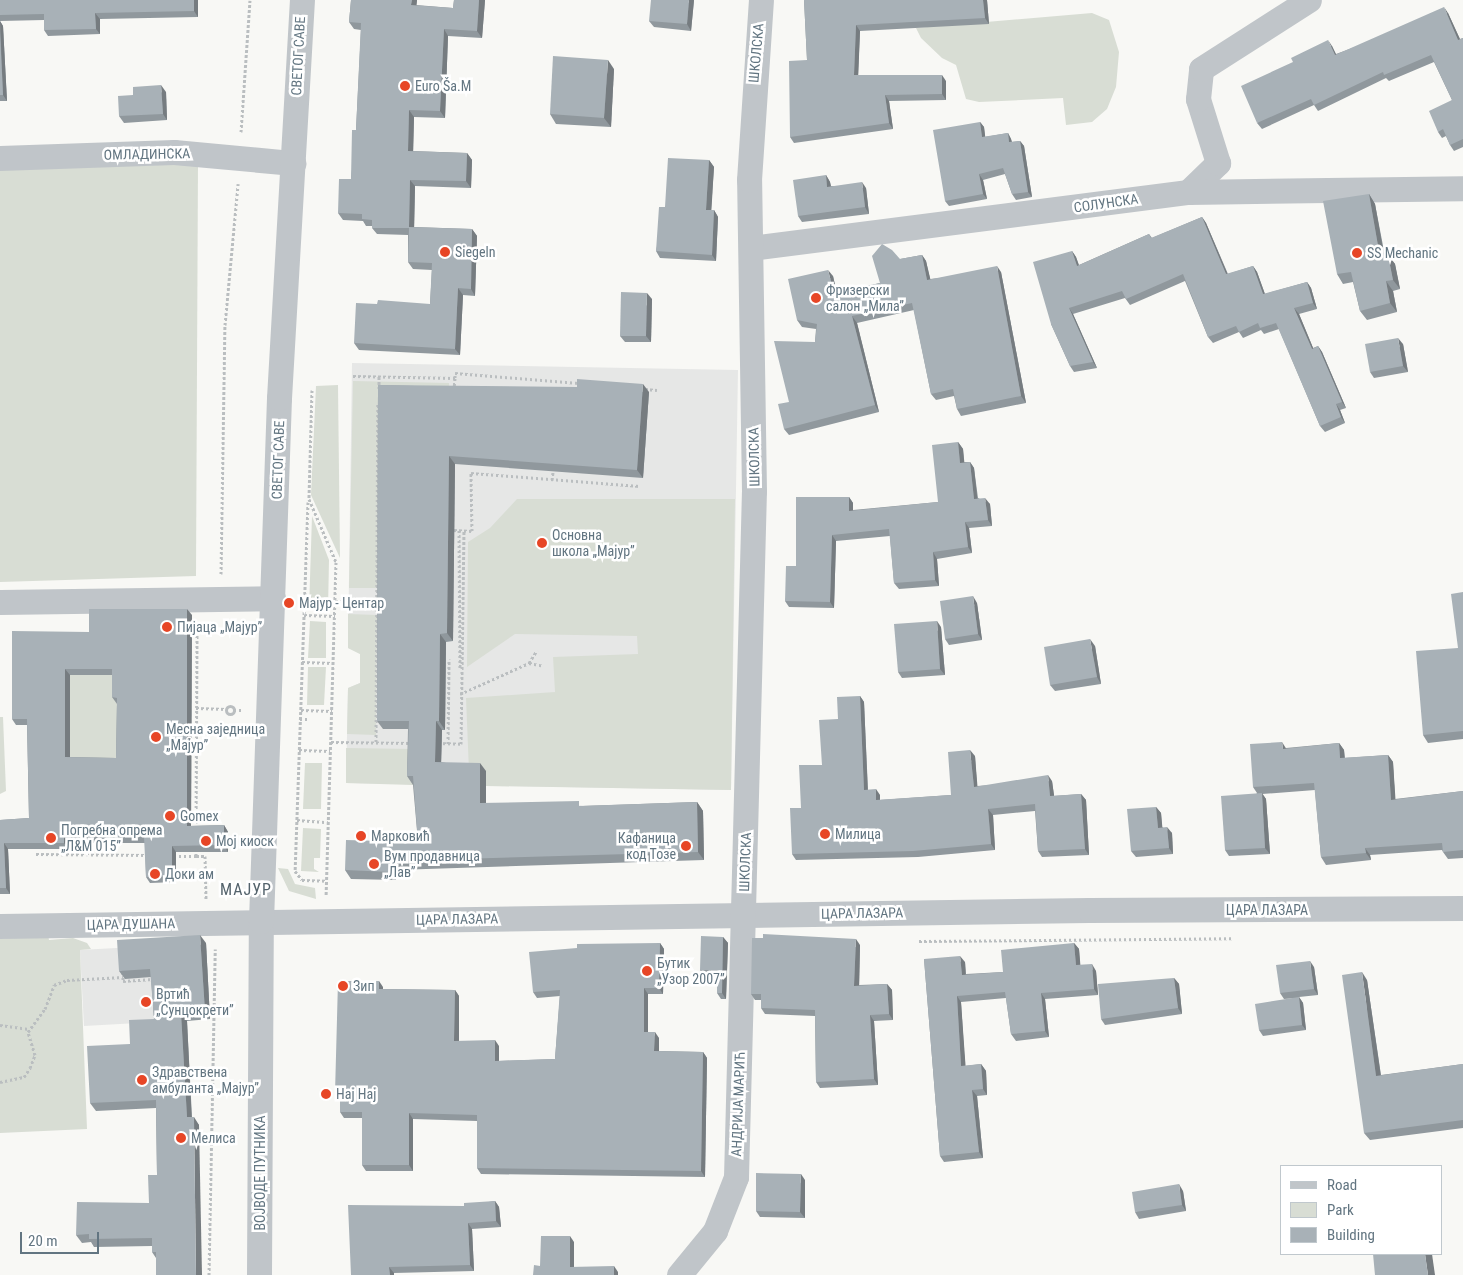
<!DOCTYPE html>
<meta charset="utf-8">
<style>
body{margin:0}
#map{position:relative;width:1463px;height:1275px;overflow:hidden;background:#f8f8f5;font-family:"Roboto Condensed",sans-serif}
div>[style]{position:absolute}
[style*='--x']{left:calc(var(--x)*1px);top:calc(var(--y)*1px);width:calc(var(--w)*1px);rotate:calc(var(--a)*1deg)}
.built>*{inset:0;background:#e6e7e6}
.green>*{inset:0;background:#d8ddd4}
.path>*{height:3px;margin-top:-1.5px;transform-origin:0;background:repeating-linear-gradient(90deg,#babec0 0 2.5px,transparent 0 5px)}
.path>.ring{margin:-1.5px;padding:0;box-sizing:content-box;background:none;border:3px solid #babec0;border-radius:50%}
.minor>*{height:25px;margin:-12.5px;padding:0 12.5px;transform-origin:12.5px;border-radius:12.5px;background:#c0c5c9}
.wall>*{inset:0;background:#90989d}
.shaded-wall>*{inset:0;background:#767c80}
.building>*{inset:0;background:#a8b1b7}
.dots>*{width:14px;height:14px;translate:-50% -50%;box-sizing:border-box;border:2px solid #fff;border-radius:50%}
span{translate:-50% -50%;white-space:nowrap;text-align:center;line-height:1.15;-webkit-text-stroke:5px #fff;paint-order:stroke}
.street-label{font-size:14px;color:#627581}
.poi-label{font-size:14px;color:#627581}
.left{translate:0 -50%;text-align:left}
.right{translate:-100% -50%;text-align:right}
.quarter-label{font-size:16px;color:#54636c;letter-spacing:1px}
.legend{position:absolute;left:1280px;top:1165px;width:162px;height:90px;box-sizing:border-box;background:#fff;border:1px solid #c0c8cd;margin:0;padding:6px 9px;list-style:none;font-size:15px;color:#627581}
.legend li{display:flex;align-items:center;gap:10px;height:25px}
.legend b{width:25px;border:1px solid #c0c8cd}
.scale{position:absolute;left:20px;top:1232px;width:79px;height:22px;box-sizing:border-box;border:2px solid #627581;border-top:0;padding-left:6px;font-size:15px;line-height:18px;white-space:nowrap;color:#627581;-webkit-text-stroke:4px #fff;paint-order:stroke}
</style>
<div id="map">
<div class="built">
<i style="clip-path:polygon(352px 363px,738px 370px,731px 790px,346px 783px,348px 688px,360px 683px,360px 654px,348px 648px)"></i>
<i style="clip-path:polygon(206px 943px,210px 1019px,84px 1026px,80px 950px)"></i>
</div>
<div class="green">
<i style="clip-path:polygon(1092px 13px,1109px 20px,1119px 52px,1116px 87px,1107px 109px,1092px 122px,1066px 125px,1063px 98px,979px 102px,966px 99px,956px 65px,942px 58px,921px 38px,916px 28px)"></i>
<i style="clip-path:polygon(198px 164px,196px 576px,0 582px,0 169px)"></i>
<i style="clip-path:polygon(353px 381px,449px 383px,450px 395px,379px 394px,377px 588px,349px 588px)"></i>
<i style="clip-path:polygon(338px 385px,340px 558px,311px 495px,316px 386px)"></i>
<i style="clip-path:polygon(517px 499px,735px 499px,731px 790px,486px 786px,485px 771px,469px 771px,466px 698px,555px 692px,553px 657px,638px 654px,637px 636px,515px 634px,467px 667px,468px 542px,490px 528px)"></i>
<i style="clip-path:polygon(312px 516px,329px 560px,328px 610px,309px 610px)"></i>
<i style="clip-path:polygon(348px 614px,377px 615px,376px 735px,347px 734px,348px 688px,360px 683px,360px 654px,348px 648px)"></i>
<i style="clip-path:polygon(310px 621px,326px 622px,326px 658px,308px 658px)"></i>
<i style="clip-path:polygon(308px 667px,326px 667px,324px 705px,307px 705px)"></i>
<i style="clip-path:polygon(70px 675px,116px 675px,116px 703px,121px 704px,121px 764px,70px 763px)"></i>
<i style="clip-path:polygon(0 717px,3px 717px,6px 791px,0 794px)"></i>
<i style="clip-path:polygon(346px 748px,414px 749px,413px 785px,346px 783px)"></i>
<i style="clip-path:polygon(305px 763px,322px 763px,321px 809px,303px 809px)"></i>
<i style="clip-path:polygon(303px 828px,321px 829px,320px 858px,314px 858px,314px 869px,319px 872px,301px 871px)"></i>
<i style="clip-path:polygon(278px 868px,288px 869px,295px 884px,315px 888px,316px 899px,289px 891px)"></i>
<i style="clip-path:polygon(48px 934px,49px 940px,73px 938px,87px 943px,91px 949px,80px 950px,87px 1129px,0 1133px,0 939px)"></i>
</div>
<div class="path">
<i style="--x:241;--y:132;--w:132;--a:-86.1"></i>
<i style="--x:353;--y:376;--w:102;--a:1.1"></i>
<i style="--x:455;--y:378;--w:11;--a:95"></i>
<i style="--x:455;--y:378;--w:5;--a:-90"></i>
<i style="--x:455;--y:373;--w:124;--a:4.6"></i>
<i style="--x:379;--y:389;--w:13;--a:-90"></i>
<i style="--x:645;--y:389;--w:12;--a:5"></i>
<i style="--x:312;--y:390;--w:109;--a:91.6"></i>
<i style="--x:309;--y:499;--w:69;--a:66.8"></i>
<i style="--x:336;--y:562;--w:333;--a:91.7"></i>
<i style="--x:552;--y:480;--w:8;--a:-83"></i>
<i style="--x:308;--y:502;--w:369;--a:92"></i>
<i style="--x:295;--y:871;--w:11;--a:52"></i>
<i style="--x:302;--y:880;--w:25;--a:2"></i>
<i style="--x:454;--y:530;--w:18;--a:3"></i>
<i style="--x:472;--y:531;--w:58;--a:-91"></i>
<i style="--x:471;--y:473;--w:169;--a:4.4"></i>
<i style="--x:459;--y:530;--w:138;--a:89.6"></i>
<i style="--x:221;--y:574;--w:249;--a:-89.1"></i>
<i style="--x:225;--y:325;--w:142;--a:-84.7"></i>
<i style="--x:335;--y:601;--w:42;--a:0"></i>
<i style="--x:304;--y:615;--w:31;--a:2"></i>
<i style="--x:302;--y:662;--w:31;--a:2"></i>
<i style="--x:529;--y:663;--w:15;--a:11"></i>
<i style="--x:460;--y:694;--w:76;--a:-24.2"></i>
<i style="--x:529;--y:663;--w:15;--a:-58"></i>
<i class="ring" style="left:226px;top:706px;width:5px;height:5px"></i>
<i style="--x:196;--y:708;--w:31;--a:2"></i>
<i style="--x:234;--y:710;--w:8;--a:0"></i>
<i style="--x:301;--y:710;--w:31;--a:2"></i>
<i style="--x:300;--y:719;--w:10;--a:0"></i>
<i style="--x:331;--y:742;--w:81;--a:0.7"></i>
<i style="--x:376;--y:742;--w:339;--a:-89.7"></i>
<i style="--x:438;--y:743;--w:23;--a:2"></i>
<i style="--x:461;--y:744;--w:214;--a:-89.2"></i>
<i style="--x:448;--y:744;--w:85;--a:-89.3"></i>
<i style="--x:299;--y:750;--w:31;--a:2"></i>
<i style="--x:297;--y:820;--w:31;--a:4"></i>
<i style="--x:196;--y:828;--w:204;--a:-89.7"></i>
<i style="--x:36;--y:854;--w:112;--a:0.5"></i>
<i style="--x:174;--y:856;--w:22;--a:0"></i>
<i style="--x:196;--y:856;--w:7;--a:-90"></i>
<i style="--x:196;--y:856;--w:9;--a:0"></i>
<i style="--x:205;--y:856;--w:43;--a:88.7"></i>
<i style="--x:919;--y:941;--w:313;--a:-0.5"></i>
<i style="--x:123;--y:972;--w:9;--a:90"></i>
<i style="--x:123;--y:981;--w:30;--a:-4"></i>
<i style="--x:0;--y:1025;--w:29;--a:8"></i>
<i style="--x:0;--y:1082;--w:25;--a:-12"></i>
<i style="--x:24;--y:1077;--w:11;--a:-56"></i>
<i style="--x:30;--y:1068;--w:14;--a:-69"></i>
<i style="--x:35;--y:1055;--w:24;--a:-107"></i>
<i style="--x:28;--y:1032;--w:29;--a:-54"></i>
<i style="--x:45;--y:1009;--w:26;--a:-69"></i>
<i style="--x:54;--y:985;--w:14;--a:-21"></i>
<i style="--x:67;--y:980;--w:56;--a:-3.1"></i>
<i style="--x:209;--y:1275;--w:326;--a:-88.9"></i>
</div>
<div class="minor">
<i style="--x:0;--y:158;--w:174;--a:-2"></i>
<i style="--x:174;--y:152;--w:120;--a:5.3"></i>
<i style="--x:1188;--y:192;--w:42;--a:-44"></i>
<i style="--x:1218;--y:163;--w:67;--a:-107.4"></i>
<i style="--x:1198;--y:99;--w:30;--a:-84"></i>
<i style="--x:1201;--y:69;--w:128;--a:-32.6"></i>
<i style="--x:751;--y:248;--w:441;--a:-7.3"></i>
<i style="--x:1188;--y:192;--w:275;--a:-0.8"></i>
<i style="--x:0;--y:602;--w:273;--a:-0.8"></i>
<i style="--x:0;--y:926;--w:1089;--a:-0.84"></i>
<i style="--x:1089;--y:910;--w:374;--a:-0.3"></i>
<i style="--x:259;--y:1275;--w:354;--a:-89.7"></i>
<i style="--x:261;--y:921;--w:523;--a:-88.03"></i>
<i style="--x:279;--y:398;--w:399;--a:-86.7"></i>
<i style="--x:679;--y:1275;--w:57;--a:-50.7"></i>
<i style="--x:715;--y:1231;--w:58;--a:-68.7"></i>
<i style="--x:736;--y:1177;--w:686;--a:-88.5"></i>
<i style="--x:754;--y:491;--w:311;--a:-90.9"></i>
<i style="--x:749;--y:180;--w:180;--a:-86.2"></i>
</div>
<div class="wall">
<i style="clip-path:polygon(0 0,198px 0,198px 17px,100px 19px,100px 34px,48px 36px,44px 30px,44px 20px,0 21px,3px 26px,7px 101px,0 101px)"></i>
<i style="clip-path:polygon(351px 0,417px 0,416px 5px,453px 8px,454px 0,485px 0,482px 38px,448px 36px,445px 118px,414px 117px,413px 151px,467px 153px,472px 160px,471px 188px,415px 186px,414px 227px,472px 229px,477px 236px,475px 296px,463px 295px,460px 355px,359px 350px,354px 343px,377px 304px,430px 304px,432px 270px,413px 269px,408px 262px,408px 235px,377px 234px,372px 228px,372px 226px,366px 226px,363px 221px,343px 220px,338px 213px,351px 179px,356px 130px,361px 30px,354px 29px,349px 22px)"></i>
<i style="clip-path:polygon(694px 0,691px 31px,654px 27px,649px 21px)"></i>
<i style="clip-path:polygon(804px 0,987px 0,989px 24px,860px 31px,858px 75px,946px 81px,946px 100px,889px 101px,893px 129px,794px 143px,790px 137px,807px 60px)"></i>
<i style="clip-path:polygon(1448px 13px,1460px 39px,1463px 38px,1463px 147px,1454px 151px,1450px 145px,1446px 136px,1442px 138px,1438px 132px,1452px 100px,1434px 62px,1389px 81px,1386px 78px,1318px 111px,1314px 105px,1262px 129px,1257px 123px,1332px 46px,1336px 54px)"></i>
<i style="clip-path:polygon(614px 69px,611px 127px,556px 124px,550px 114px)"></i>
<i style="clip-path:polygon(166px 92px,167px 120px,124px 123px,119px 116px,133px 95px)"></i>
<i style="clip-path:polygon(980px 122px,984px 127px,985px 137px,1008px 133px,1011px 139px,1012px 142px,1020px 141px,1024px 146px,1032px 197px,1016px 200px,1012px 194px,1005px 174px,983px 180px,987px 199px,949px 206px,945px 201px)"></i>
<i style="clip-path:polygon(709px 160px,714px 167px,711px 210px,714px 210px,718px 217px,716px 261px,660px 258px,656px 251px,665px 207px)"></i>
<i style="clip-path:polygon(826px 175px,830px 182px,831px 186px,866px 188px,869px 214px,802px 222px,798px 216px)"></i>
<i style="clip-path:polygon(1369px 194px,1375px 204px,1385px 256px,1388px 255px,1395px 264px,1400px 289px,1393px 291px,1397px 312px,1367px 320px,1360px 311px,1353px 282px,1343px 284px,1337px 274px)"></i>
<i style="clip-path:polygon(1202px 217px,1206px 223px,1228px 274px,1253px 266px,1257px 272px,1265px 294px,1307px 282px,1311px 288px,1317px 309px,1299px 314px,1313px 348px,1318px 346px,1322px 352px,1346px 408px,1340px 410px,1345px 423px,1325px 432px,1320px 426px,1279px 329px,1264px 334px,1261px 330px,1243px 338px,1239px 332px,1213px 343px,1208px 337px,1185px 281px,1130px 305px,1125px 298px,1073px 314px,1097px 368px,1074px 372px,1070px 366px,1051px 324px,1072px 251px,1076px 257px,1079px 265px,1149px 234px,1152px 238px)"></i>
<i style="clip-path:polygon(922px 255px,926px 261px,930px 279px,1001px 272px,1026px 403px,961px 416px,957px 409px,954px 396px,936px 400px,931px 394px,914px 310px,857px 323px,879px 412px,789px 435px,784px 429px,789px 402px,815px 342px,816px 329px,802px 327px,797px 320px,833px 276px,837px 293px,880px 283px,900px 259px)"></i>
<i style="clip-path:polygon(652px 299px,651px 342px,625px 342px,620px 336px)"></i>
<i style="clip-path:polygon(1403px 344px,1408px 372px,1374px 378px,1370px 372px)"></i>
<i style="clip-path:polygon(378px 385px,649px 392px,643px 478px,455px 464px,453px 641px,446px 642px,445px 730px,442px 730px,441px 762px,486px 771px,486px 803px,583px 806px,697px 802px,703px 811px,704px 860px,396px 870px,396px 880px,351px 879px,345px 870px,418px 842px,413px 785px,407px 776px,408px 729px,383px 729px,377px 721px)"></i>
<i style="clip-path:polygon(958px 442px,963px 449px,964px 462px,970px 462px,974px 468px,978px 498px,990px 504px,992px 526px,969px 528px,972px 553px,937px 559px,939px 586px,899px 589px,894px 583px,890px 536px,836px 541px,834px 608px,789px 607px,785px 601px,796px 566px,849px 497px,853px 503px,853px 510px,938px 502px)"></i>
<i style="clip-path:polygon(1463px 592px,1463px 739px,1428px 743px,1423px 735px,1458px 648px)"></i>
<i style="clip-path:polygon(977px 603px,982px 640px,949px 645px,945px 639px)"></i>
<i style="clip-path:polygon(evenodd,192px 615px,191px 826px,224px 825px,228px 832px,228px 852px,176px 852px,176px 882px,150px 883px,146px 877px,145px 843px,68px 843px,68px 849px,8px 849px,10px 894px,0 894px,0 820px,29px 818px,27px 725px,16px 725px,12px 719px,89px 632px,192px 615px,70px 675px,112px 675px,112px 697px,117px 704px,116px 758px,70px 757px,70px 675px)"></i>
<i style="clip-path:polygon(941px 627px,945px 675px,902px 678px,898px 672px)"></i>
<i style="clip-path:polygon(1095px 646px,1101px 684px,1055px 691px,1050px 685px)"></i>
<i style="clip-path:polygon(860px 696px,864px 702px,868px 790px,880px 795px,880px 800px,951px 795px,975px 756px,977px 786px,1052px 781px,1054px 796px,1081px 794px,1086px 800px,1089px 855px,1042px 857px,1038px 851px,1035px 811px,993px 815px,995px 850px,918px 857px,796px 860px,792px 854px,822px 765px,838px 719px)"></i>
<i style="clip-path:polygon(1339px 743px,1344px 750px,1345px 758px,1388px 755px,1393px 762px,1395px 799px,1463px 791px,1463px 858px,1448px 859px,1443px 852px,1442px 850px,1370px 855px,1371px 860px,1326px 865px,1321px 857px,1315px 790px,1262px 794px,1266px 799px,1270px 854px,1229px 856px,1225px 850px,1257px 793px,1253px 787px,1286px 748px)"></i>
<i style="clip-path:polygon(1156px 807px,1161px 813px,1162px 827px,1172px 833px,1173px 854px,1136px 857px,1131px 851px)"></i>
<i style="clip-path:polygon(723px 937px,728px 943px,726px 999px,721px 999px,717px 993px,717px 977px,704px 976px,700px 970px)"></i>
<i style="clip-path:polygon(206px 943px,210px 1019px,187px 1021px,192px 1117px,199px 1125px,156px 1258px,152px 1252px,152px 1246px,94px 1247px,91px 1242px,82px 1243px,76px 1235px,149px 1203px,157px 1175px,156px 1108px,96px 1111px,90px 1103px,130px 1044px,154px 1019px,151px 977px,125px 979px,119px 971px)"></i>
<i style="clip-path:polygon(660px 943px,664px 949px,663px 994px,648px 994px,648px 1032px,659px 1038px,659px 1051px,703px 1052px,707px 1058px,705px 1177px,481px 1174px,477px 1168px,477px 1121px,413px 1119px,413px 1171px,366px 1171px,362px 1165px,362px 1118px,344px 1118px,340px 1112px,340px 1099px,335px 1093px,383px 987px,383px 989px,455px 990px,459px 996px,459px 1041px,499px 1046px,499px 1061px,555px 1059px,560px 996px,537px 998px,533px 992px)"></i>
<i style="clip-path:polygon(1074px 943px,1079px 949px,1080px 965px,1096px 971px,1098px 995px,1045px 999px,1049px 1037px,1016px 1041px,1011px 1034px,1006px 998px,961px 1002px,965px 1066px,981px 1064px,986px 1071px,987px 1095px,977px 1096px,983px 1158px,944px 1162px,940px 1156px,924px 959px,965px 962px,966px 974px,1003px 972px)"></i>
<i style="clip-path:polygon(860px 945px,859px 985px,887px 984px,892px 990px,893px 1020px,874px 1021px,878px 1085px,820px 1088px,816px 1082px,815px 1016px,765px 1014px,761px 1008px,761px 1000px,755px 1000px,751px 994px)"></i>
<i style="clip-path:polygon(1314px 967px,1318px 995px,1299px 997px,1303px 1003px,1306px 1030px,1263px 1036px,1259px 1030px,1297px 998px,1284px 999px,1280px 993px)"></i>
<i style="clip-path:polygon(1174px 978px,1179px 984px,1182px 1014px,1105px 1025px,1101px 1019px)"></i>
<i style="clip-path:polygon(1367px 980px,1381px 1075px,1463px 1064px,1463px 1128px,1370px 1140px,1364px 1133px)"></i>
<i style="clip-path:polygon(805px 1180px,805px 1218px,760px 1217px,756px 1211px)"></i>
<i style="clip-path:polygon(1183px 1191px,1186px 1211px,1139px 1219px,1135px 1212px)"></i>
<i style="clip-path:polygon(495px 1201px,499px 1207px,501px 1227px,472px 1229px,474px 1271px,394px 1273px,394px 1275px,351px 1275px,464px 1206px)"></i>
</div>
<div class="shaded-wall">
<i style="clip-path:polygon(194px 0,198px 0,198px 17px,194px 11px)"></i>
<i style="clip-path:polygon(412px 0,417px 0,416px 12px,411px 5px)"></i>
<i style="clip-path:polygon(479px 0,485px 0,482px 38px,477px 31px)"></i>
<i style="clip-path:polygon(689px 0,694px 0,691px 31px,687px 24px)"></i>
<i style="clip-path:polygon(983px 0,987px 0,989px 24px,985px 18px)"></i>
<i style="clip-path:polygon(1444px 7px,1448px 13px,1463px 46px,1458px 40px)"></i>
<i style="clip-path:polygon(95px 13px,100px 19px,100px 34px,96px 29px)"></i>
<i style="clip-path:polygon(0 21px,3px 26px,7px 101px,3px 95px)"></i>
<i style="clip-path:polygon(856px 25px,860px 31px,858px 81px,854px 75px)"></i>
<i style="clip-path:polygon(444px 29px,448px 36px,445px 118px,440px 111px)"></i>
<i style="clip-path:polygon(1328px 40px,1332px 46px,1339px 61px,1335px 55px)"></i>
<i style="clip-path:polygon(608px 60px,614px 69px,611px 127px,604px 118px)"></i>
<i style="clip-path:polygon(942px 75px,946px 81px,946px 100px,942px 94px)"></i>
<i style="clip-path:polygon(161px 85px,166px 92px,167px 120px,163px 114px)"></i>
<i style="clip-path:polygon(885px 95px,889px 101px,893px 129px,889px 123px)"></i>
<i style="clip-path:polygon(409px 110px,414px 117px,413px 158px,408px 151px)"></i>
<i style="clip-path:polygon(980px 122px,984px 127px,986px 143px,982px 137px)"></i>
<i style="clip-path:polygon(1008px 133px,1011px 139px,1013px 148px,1009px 142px)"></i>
<i style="clip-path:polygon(1020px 141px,1024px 146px,1032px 197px,1028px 192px)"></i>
<i style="clip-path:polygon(467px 153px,472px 160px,471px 188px,466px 181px)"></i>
<i style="clip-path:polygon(709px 160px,714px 167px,711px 216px,706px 210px)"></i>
<i style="clip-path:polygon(979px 174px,983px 180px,987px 199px,983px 194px)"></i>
<i style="clip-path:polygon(826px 175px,830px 182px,832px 193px,827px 187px)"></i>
<i style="clip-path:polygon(410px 180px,415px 186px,414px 234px,409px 227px)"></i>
<i style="clip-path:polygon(862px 182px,866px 188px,869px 214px,865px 207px)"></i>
<i style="clip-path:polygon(1369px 194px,1375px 204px,1386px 266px,1380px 257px)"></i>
<i style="clip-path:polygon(714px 210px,718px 217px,716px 261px,712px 255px)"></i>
<i style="clip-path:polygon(1202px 217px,1206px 223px,1230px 280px,1226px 274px)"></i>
<i style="clip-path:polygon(472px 229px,477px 236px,475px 296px,471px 289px)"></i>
<i style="clip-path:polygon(1072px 251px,1076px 257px,1081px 272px,1077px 266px)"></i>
<i style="clip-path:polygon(922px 255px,926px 261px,932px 286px,927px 280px)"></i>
<i style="clip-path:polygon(1388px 255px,1395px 264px,1400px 289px,1393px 280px)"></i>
<i style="clip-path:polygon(997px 266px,1001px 272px,1026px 403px,1021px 396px)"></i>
<i style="clip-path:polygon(1253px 266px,1257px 272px,1267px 300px,1263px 294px)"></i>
<i style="clip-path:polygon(828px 270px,833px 276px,838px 300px,834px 293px)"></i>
<i style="clip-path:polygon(1386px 281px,1393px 291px,1397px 312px,1390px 303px)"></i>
<i style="clip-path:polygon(1307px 282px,1311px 288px,1317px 309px,1313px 303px)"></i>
<i style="clip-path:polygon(458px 288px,463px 295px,460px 355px,455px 349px)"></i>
<i style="clip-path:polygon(647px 293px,652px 299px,651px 342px,646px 336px)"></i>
<i style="clip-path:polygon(1069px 308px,1073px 314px,1097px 368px,1093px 362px)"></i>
<i style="clip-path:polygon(1294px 308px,1299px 314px,1316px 355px,1312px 349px)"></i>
<i style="clip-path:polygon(852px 316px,857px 323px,879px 412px,875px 405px)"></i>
<i style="clip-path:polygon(1398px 338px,1403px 344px,1408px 372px,1403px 366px)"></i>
<i style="clip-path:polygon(1318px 346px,1322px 352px,1346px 408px,1342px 402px)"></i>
<i style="clip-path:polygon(643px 384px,649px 392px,643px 478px,637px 470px)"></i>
<i style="clip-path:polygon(1336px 404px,1340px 410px,1345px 423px,1341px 417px)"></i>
<i style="clip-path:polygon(958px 442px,963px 449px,965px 469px,960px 463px)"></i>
<i style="clip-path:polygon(449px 456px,455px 464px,453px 641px,447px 633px)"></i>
<i style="clip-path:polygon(970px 462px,974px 468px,978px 505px,974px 499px)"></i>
<i style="clip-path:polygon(849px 497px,853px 503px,853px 517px,849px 511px)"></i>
<i style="clip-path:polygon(985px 498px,990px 504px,992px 526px,988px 520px)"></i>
<i style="clip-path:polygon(965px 522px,969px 528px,972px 553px,968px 547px)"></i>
<i style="clip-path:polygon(832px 535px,836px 541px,834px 608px,830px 602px)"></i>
<i style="clip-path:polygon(933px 552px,937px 559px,939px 586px,935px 580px)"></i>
<i style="clip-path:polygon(973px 596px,977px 603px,982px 640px,978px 634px)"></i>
<i style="clip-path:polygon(187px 609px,192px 615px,191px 832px,187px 826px)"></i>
<i style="clip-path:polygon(937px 621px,941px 627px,945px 675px,940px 669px)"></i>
<i style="clip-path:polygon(440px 634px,446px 642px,445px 730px,439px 721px)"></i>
<i style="clip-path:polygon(1090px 639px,1095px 646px,1101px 684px,1097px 677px)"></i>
<i style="clip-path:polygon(65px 669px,70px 675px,70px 763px,65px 757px)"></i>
<i style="clip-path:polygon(860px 696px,864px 702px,868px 796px,864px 790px)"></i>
<i style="clip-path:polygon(436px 721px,442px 730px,441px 770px,435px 762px)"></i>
<i style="clip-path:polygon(1282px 742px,1287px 750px,1283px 749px)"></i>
<i style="clip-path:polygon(1339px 743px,1344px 750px,1345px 765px,1340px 758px)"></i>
<i style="clip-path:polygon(970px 750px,975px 756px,978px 793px,974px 787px)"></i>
<i style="clip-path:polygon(1388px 755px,1393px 762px,1396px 807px,1391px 800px)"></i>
<i style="clip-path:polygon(480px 763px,486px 771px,486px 811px,480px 803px)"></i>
<i style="clip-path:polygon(1048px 775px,1052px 781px,1055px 802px,1050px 796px)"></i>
<i style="clip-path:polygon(876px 789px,880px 795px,880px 806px,876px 800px)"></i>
<i style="clip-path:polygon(1262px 793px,1266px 799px,1270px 854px,1265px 848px)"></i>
<i style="clip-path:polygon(1081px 794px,1086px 800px,1089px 855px,1085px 849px)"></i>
<i style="clip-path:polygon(697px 802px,703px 811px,704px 860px,698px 852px)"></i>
<i style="clip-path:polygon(1156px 807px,1161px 813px,1163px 834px,1158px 828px)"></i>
<i style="clip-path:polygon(988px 809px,993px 815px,995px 850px,991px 844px)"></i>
<i style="clip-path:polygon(224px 825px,228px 832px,228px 852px,224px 845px)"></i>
<i style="clip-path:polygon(1167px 827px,1172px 833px,1173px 854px,1169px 848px)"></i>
<i style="clip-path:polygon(64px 837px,68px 843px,68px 849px,64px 843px)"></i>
<i style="clip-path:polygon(4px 843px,8px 849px,10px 894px,6px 888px)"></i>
<i style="clip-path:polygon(172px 846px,176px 852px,176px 882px,172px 876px)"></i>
<i style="clip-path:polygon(1365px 848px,1370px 855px,1371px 860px,1366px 853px)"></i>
<i style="clip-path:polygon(390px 861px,396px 870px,396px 880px,390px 872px)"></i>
<i style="clip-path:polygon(200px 935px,206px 943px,210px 1019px,205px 1011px)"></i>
<i style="clip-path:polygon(723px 937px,728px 943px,726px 999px,722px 993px)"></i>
<i style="clip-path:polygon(856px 939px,860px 945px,859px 992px,854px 986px)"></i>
<i style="clip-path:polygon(660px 943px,664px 949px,663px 994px,659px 988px)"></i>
<i style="clip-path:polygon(1074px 943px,1079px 949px,1081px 972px,1076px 965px)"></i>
<i style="clip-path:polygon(960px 956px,965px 962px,966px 981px,962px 975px)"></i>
<i style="clip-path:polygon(1310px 961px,1314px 967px,1318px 995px,1314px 989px)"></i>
<i style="clip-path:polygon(1092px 964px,1096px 971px,1098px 995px,1094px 989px)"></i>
<i style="clip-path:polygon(1362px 972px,1367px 980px,1382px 1084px,1376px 1076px)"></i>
<i style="clip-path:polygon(1174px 978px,1179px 984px,1182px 1014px,1178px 1008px)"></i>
<i style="clip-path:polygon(379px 981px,383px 987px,383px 995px,379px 989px)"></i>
<i style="clip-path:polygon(887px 984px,892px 990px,893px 1020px,889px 1014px)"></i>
<i style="clip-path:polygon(644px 988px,648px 994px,648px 1038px,644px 1032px)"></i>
<i style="clip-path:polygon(455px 990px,459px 996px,459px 1047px,454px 1041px)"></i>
<i style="clip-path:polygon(1041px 993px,1045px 999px,1049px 1037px,1045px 1031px)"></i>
<i style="clip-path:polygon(957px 996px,961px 1002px,966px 1072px,961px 1066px)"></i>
<i style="clip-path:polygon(1299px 997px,1303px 1003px,1306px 1030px,1302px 1025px)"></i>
<i style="clip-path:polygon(181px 1013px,187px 1021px,192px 1125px,187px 1117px)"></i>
<i style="clip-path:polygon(870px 1015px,874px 1021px,878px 1085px,874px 1079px)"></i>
<i style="clip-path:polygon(655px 1032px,659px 1038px,659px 1056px,654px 1051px)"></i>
<i style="clip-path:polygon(495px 1040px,499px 1046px,499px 1066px,495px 1061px)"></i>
<i style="clip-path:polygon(703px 1052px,707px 1058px,705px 1177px,701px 1171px)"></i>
<i style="clip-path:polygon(981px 1064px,986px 1071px,987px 1095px,983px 1089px)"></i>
<i style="clip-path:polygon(972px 1090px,977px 1096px,983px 1158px,979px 1152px)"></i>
<i style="clip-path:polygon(409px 1113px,413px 1119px,413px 1171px,409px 1165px)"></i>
<i style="clip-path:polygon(194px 1117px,199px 1125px,202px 1275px,196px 1275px)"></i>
<i style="clip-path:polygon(801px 1174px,805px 1180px,805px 1218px,800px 1212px)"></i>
<i style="clip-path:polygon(1179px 1184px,1183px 1191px,1186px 1211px,1182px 1205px)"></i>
<i style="clip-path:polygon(495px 1201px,499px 1207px,501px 1227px,496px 1221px)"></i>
<i style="clip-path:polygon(468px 1223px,472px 1229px,474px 1271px,470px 1265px)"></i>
<i style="clip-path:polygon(570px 1236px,574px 1242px,574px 1273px,570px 1267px)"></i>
<i style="clip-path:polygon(1425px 1254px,1432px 1254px,1435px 1275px,1428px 1275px)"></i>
<i style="clip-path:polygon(614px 1266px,618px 1272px,618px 1275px,614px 1275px)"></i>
<i style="clip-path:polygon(389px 1267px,394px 1273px,394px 1275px,390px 1275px)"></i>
</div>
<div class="building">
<i style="clip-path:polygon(0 0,194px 0,194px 11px,95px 13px,96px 29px,44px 30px,44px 14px,0 15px)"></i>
<i style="clip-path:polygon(351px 0,412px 0,411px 5px,453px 8px,454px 0,479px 0,477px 31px,444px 29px,440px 111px,409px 110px,408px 151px,467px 153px,466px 181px,410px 180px,409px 227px,472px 229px,471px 289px,458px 288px,455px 349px,354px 343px,356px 303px,377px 304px,378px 300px,430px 304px,432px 263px,408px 262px,409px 228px,372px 228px,372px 220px,362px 219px,362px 214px,338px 213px,339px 179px,351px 179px,352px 130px,356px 130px,361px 23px,349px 22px)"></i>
<i style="clip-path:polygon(651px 0,689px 0,687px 24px,649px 21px)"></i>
<i style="clip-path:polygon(804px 0,983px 0,985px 18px,856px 25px,854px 75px,942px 75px,942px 94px,885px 95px,889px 123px,790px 137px,789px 61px,807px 60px)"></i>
<i style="clip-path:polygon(1444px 7px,1458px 40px,1463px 38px,1463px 139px,1450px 145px,1443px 129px,1438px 132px,1429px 111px,1452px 100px,1431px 55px,1384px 75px,1383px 72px,1314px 105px,1311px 99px,1257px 123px,1241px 86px,1293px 62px,1291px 58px,1328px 40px,1335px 55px)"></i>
<i style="clip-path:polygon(0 33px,3px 95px,0 95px)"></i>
<i style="clip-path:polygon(553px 56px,608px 60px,604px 118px,550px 114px)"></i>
<i style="clip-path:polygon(161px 85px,163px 114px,119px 116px,118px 96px,133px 95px,133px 87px)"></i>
<i style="clip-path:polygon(980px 122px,982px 137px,1008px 133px,1009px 142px,1020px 141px,1028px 192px,1012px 194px,1003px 168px,979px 174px,983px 194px,945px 201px,933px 130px)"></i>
<i style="clip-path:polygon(668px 158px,709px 160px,706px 210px,714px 210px,712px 255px,656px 251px,659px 207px,665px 207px)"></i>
<i style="clip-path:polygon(826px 175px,827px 187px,862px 182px,865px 207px,798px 216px,793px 180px)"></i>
<i style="clip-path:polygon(1369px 194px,1380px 257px,1388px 255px,1393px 280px,1386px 281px,1390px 303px,1360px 311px,1351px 272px,1337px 274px,1323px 201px)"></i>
<i style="clip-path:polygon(1202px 217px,1226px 274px,1253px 266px,1263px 294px,1307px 282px,1313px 303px,1294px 308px,1312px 349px,1318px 346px,1342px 402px,1336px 404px,1341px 417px,1320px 426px,1276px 323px,1260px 328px,1258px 323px,1239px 332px,1236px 326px,1208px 337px,1183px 274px,1126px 299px,1122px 291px,1069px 308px,1093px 362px,1070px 366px,1051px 324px,1033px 262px,1072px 251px,1077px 266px,1149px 234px,1151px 238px)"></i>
<i style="clip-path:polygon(882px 244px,892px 250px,900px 259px,922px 255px,927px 280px,997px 266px,1021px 396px,957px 409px,953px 389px,931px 394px,912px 303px,852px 316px,875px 405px,784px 429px,778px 404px,789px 402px,774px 341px,815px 342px,817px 324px,797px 320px,788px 279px,828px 270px,834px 293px,880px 283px,872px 256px)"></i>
<i style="clip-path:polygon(621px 292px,647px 293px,646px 336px,620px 336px)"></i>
<i style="clip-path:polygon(1398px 338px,1403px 366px,1370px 372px,1365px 344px)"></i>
<i style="clip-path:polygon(577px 379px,643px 384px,637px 470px,449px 456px,447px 633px,440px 634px,439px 721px,436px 721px,435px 762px,480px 763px,480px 803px,579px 801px,579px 806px,697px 802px,698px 852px,390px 861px,390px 872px,345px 870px,346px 840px,418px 842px,413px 776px,407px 776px,409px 721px,377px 721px,378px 385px,577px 387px)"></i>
<i style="clip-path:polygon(958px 442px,960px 463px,970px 462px,974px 499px,985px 498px,988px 520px,965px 522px,968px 547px,933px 552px,935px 580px,894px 583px,889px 529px,832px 535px,830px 602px,785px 601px,786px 566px,796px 566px,796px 497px,849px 497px,849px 511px,938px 502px,932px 445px)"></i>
<i style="clip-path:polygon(1463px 592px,1463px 731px,1423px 735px,1416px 651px,1458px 648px,1451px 594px)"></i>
<i style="clip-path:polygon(973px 596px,978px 634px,945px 639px,940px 601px)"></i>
<i style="clip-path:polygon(evenodd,89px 609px,187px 609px,187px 826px,224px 825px,224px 845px,172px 846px,172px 876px,146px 877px,144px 837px,64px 837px,64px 843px,4px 843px,6px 888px,0 888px,0 820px,29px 818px,27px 719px,12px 719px,12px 631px,89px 632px,89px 609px,65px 669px,112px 669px,112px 697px,117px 698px,116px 758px,65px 757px,65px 669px)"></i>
<i style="clip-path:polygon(937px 621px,940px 669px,898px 672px,894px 624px)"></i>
<i style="clip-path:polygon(1090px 639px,1097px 677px,1050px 685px,1044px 647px)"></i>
<i style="clip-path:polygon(860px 696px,864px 790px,876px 789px,876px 800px,951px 795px,948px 752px,970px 750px,974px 787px,1048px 775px,1050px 796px,1081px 794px,1085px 849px,1038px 851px,1035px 804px,988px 809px,991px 844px,913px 851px,792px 854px,790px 808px,801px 808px,799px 765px,822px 765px,819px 720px,838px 719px,837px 697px)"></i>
<i style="clip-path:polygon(1282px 742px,1283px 749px,1339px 743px,1340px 758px,1388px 755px,1391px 800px,1463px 791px,1463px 850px,1443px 852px,1442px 843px,1365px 848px,1366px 853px,1321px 857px,1314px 783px,1253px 787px,1250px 744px)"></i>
<i style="clip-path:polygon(1262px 793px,1265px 848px,1225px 850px,1221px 796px)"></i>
<i style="clip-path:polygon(1156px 807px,1158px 828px,1167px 827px,1169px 848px,1131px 851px,1127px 809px)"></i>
<i style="clip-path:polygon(763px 934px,856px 939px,854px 986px,887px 984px,889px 1014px,870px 1015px,874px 1079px,816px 1082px,815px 1010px,761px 1008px,761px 994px,751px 994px,752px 938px,763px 938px)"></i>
<i style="clip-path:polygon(200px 935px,205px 1011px,181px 1013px,187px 1117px,194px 1117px,196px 1275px,156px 1275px,156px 1252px,152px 1252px,152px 1238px,89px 1239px,89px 1234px,76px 1235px,77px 1202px,149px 1203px,148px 1175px,157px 1175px,156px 1100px,90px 1103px,87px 1046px,130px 1044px,129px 1020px,154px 1019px,150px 969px,119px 971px,117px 940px)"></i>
<i style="clip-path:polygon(701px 936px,723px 937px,722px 993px,717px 993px,717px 970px,700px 970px)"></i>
<i style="clip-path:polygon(660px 943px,659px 988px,644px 988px,644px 1032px,655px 1032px,654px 1051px,703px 1052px,701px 1171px,477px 1168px,477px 1115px,409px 1113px,409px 1165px,362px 1165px,362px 1112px,340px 1112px,340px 1093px,335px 1093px,338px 981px,379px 981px,379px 989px,455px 990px,454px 1041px,495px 1040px,495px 1061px,555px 1059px,560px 990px,533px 992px,529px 952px,577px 948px,577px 944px)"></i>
<i style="clip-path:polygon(1074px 943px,1076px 965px,1092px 964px,1094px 989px,1041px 993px,1045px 1031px,1011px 1034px,1005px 992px,957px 996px,961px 1066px,981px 1064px,983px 1089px,972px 1090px,979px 1152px,940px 1156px,924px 959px,960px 956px,962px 975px,1003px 972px,1001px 950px)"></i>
<i style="clip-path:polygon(1310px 961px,1314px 989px,1280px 993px,1276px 965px)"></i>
<i style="clip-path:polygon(1362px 972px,1376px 1076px,1463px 1064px,1463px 1120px,1364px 1133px,1342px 975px)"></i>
<i style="clip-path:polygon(1174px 978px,1178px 1008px,1101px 1019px,1098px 984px)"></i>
<i style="clip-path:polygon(1299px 997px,1302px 1025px,1259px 1030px,1255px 1004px)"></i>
<i style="clip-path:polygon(756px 1173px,801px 1174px,800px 1212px,756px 1211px)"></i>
<i style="clip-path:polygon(1179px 1184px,1182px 1205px,1135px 1212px,1132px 1192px)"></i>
<i style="clip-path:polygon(495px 1201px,496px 1221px,468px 1223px,470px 1265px,389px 1267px,390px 1275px,351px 1275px,348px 1205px,464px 1206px,464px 1203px)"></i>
<i style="clip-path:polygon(541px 1236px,570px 1236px,570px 1267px,614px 1266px,614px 1275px,533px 1275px,534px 1265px,540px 1266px)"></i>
<i style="clip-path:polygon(1373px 1254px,1425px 1254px,1428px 1275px,1375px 1275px)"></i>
</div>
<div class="dots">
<i style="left:405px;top:86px;background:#e74626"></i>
<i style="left:445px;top:252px;background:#e74626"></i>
<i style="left:1357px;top:253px;background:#e74626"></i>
<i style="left:816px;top:298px;background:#e74626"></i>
<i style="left:542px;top:543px;background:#e74626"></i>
<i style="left:289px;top:603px;background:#e74626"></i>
<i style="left:167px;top:627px;background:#e74626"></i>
<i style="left:156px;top:737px;background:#e74626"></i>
<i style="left:170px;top:816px;background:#e74626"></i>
<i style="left:825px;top:834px;background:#e74626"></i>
<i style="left:361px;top:836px;background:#e74626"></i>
<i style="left:51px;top:838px;background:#e74626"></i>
<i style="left:206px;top:841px;background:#e74626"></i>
<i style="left:686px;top:846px;background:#e74626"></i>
<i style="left:374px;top:864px;background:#e74626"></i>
<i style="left:155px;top:874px;background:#e74626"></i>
<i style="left:647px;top:971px;background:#e74626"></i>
<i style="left:343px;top:986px;background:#e74626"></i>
<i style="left:146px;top:1002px;background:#e74626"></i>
<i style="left:142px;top:1080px;background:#e74626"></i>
<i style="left:326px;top:1094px;background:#e74626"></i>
<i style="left:181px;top:1138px;background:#e74626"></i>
</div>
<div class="street-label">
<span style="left:756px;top:53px;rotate:-85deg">ШКОЛСКА</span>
<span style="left:298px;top:56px;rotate:-87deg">СВЕТОГ САВЕ</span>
<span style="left:147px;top:154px;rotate:-1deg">ОМЛАДИНСКА</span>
<span style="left:1106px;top:203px;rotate:-8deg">СОЛУНСКА</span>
<span style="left:754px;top:457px;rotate:-91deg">ШКОЛСКА</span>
<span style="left:278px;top:460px;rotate:-88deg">СВЕТОГ САВЕ</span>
<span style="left:745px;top:862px;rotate:-88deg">ШКОЛСКА</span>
<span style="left:1267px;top:910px">ЦАРА ЛАЗАРА</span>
<span style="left:862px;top:913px;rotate:-1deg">ЦАРА ЛАЗАРА</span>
<span style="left:457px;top:919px;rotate:-1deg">ЦАРА ЛАЗАРА</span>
<span style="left:131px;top:924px;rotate:-1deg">ЦАРА ДУШАНА</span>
<span style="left:738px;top:1104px;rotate:-88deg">АНДРИЈА МАРИЋ</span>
<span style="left:260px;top:1173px;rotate:-90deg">ВОЈВОДЕ ПУТНИКА</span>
</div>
<div class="poi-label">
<span class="left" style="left:415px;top:86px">Euro Ša.M</span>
<span class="left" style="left:455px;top:252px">Siegeln</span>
<span class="left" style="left:1367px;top:253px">SS Mechanic</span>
<span class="left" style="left:826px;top:298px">Фризерски<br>салон „Мила”</span>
<span class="left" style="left:552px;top:543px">Основна<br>школа „Мајур”</span>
<span class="left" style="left:299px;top:603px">Мајур - Центар</span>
<span class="left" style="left:177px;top:627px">Пијаца „Мајур”</span>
<span class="left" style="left:166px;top:737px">Месна заједница<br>„Мајур”</span>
<span class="left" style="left:180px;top:816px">Gomex</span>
<span class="left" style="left:61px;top:838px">Погребна опрема<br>„Л&amp;М 015”</span>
<span class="left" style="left:835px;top:834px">Милица</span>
<span class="left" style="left:371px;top:836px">Марковић</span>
<span class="right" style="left:676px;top:846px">Кафаница<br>код Тозе</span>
<span class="left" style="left:216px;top:841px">Мој киоск</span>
<span class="left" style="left:384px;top:864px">Вум продавница<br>„Лав”</span>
<span class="left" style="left:165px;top:874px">Доки ам</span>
<span class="left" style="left:657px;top:971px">Бутик<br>„Узор 2007”</span>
<span class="left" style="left:353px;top:986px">Зип</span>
<span class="left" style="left:156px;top:1002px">Вртић<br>„Сунцокрети”</span>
<span class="left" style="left:152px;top:1080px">Здравствена<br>амбуланта „Мајур”</span>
<span class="left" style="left:336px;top:1094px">Нај Нај</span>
<span class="left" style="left:191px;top:1138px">Мелиса</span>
</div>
<div class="quarter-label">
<span style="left:246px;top:890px">МАЈУР</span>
</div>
<ul class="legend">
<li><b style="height:6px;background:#c0c5c9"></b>Road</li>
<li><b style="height:14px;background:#d8ddd4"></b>Park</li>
<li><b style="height:14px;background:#a8b1b7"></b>Building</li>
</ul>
<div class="scale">20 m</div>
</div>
